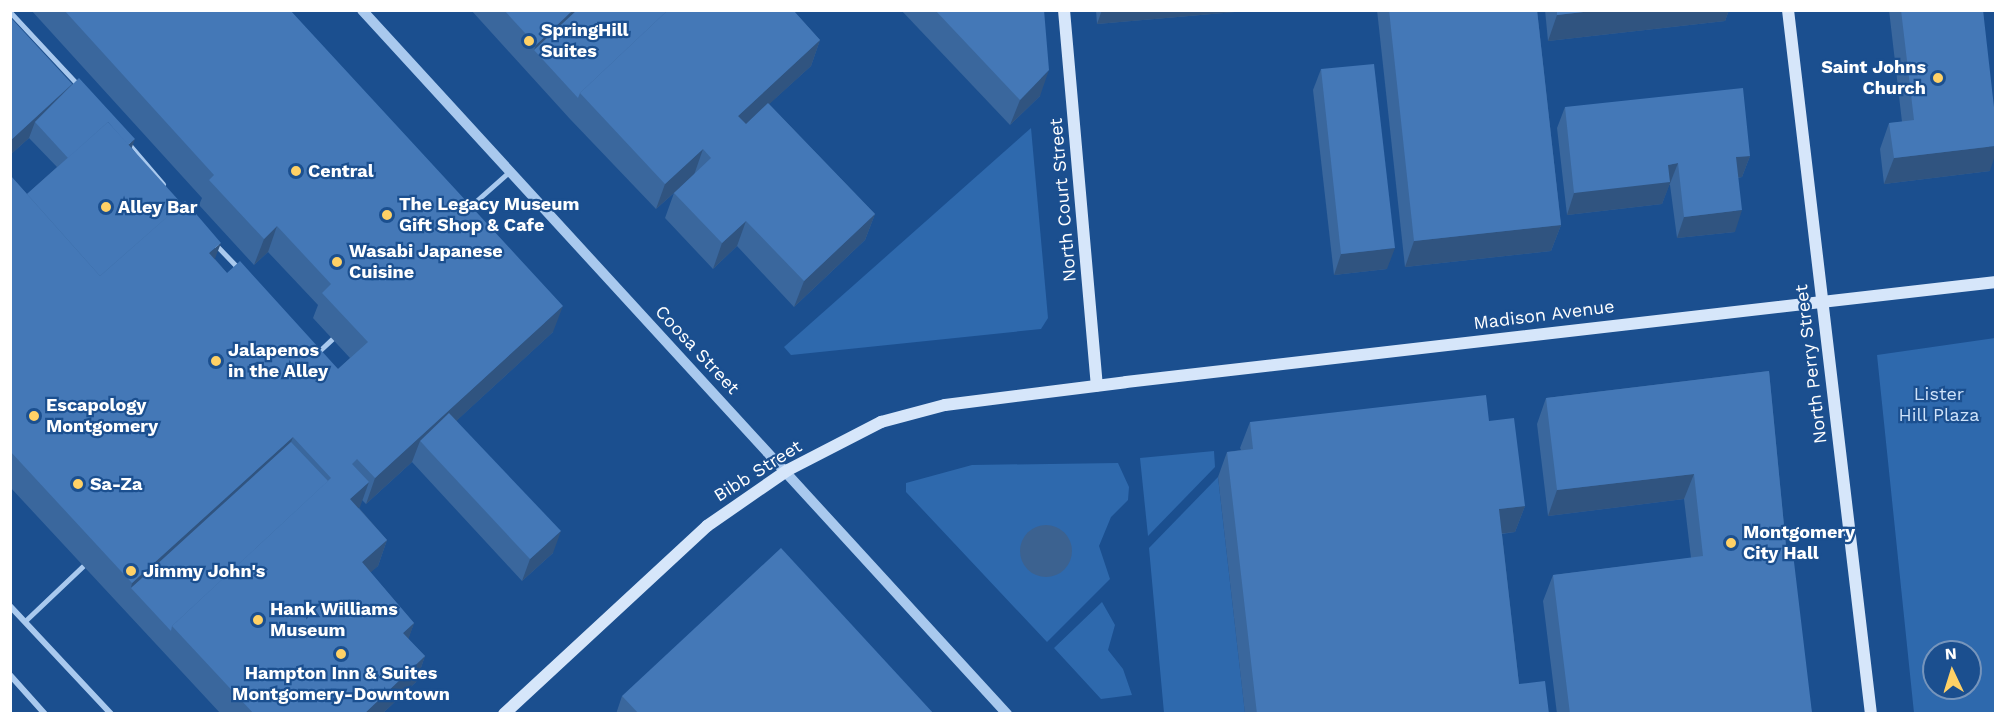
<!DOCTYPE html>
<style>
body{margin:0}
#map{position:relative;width:2006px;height:724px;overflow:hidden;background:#1b4f8f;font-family:"Work Sans",sans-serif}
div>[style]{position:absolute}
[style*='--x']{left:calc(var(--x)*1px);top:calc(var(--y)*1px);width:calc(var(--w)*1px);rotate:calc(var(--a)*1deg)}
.green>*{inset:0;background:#2e69ad}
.water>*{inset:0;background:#3c6290}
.round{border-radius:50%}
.pedestrian>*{height:5px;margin:-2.5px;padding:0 2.5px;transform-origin:2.5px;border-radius:2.5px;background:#a9c9ee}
.minor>*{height:6px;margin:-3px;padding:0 3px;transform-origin:3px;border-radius:3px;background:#a9c9ee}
.tertiary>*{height:10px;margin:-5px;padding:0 5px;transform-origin:5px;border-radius:5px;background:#a9c9ee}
.secondary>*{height:12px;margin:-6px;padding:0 6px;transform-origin:6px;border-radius:6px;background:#d6e6fa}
.wall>*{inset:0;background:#3a679d}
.shaded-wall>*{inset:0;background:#305480}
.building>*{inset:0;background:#4478b7}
.dots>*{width:16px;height:16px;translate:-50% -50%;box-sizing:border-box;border:3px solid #1b4f8f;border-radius:50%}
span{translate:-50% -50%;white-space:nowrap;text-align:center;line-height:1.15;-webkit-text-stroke:4.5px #1b4f8f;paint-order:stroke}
.poi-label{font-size:18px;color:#fff;font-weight:700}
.left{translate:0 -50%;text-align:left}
.right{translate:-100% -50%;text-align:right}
.street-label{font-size:18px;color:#fff}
.park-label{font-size:18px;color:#cfe3fa}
.frame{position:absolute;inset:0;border:12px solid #fff;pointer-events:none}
.north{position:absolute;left:1922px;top:640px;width:60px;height:60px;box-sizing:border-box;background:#1b4f8f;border:2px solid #7695bc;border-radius:50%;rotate:356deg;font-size:16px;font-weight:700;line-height:24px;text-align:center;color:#fff}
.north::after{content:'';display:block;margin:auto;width:21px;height:27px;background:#ffd166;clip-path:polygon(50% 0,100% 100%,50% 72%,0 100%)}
</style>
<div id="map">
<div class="green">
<i style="clip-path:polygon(1031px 128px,1048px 318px,1041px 329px,791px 355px,784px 347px)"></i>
<i style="clip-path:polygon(evenodd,1995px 338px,1995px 713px,1914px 713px,1877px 355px,1995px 338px,1934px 652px,1970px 652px,1970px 688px,1934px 688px,1934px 652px)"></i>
<i style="clip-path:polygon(1214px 451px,1215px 467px,1148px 536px,1140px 458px)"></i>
<i style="clip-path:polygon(1118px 463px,1129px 487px,1128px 500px,1111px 517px,1099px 546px,1110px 579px,1047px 642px,906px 492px,906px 483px,972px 465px)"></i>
<i style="clip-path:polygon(1218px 477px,1245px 713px,1164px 713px,1149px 548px)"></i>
<i style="clip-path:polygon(1102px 602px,1115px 625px,1108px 650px,1123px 669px,1132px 695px,1101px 699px,1054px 648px)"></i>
</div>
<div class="water">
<i class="round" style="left:1020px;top:525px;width:52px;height:52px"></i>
</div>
<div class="pedestrian">
<i style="--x:10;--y:12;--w:101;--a:47"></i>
<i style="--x:128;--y:143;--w:54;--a:49.5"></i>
<i style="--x:466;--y:210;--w:57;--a:-41.5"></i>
<i style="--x:214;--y:243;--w:36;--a:46"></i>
<i style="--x:317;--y:353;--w:21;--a:-43"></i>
<i style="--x:25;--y:621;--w:80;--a:-43.5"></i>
</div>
<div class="minor">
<i style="--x:10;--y:606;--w:148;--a:46.9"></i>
<i style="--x:10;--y:675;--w:52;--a:48.1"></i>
</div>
<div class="tertiary">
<i style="--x:362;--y:10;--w:955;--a:47.5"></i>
</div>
<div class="secondary">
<i style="--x:1064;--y:10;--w:377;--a:85"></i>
<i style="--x:1788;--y:10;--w:709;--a:83.28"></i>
<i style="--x:504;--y:714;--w:277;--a:-42.8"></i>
<i style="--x:707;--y:526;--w:98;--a:-34.7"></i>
<i style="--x:788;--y:470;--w:105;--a:-27.3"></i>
<i style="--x:881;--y:422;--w:66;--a:-14.9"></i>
<i style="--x:945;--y:405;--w:182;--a:-7.2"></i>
<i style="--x:1126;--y:382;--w:876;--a:-6.56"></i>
</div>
<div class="wall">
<i style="clip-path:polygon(31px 10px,290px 10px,553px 332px,456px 421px,553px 553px,522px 581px,412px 462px,366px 504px,362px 500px,359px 508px,387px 540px,378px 566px,370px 572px,414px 623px,408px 639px,425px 656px,416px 682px,382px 714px,221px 714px,10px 487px,10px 175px,27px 194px,57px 167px,29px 138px,10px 155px,10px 17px,132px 148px,215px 259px,227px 273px,338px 369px,350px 358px,313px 318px,318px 305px,268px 252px,254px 265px,199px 205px,202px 198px)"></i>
<i style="clip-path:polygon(471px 10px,793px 10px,820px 40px,811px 66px,769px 104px,875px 214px,865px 240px,794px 307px,737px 246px,713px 269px,665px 218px,674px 193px,656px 209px,570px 119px)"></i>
<i style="clip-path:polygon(901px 10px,1044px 10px,1040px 96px,1010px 125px)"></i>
<i style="clip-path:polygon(1096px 10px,1258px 10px,1097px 24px)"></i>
<i style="clip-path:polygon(1377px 10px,1537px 10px,1561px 225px,1551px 251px,1405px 267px)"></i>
<i style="clip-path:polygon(1545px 10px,1729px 10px,1725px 21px,1548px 41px)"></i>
<i style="clip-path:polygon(1889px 10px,1983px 10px,1990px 171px,1884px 184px,1880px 149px,1889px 123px,1902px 122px)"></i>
<i style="clip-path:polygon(1321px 69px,1387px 269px,1334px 275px,1313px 90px)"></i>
<i style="clip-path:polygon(1565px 107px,1750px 156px,1742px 177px,1738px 178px,1735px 232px,1677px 238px,1670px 185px,1669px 185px,1662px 204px,1567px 215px,1557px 128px)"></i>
<i style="clip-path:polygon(1769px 371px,1786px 546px,1812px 714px,1557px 714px,1543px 601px,1553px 575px,1691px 558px,1684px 499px,1548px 516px,1537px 424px,1546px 398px)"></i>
<i style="clip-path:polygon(1489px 421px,1525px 506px,1515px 532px,1502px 534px,1519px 684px,1549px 714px,1245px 714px,1218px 477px,1227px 452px,1241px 450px,1240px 448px,1250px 422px)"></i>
<i style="clip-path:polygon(622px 696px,934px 714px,616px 714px)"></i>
</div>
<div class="shaded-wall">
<i style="clip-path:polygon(573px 10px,592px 10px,534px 50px,536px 45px)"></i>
<i style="clip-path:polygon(1102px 10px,1258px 10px,1097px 24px)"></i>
<i style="clip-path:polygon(1601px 10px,1729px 10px,1725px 21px,1548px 41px,1557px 15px)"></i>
<i style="clip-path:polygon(820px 40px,811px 66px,729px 141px,738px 116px)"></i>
<i style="clip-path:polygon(1049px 70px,1040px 96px,1010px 125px,1020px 100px)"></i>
<i style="clip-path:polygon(72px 84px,35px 122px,29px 138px,10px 155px,10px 141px)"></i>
<i style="clip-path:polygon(135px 139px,129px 155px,124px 148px)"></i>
<i style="clip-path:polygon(1995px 146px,1995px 155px,1990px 171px,1884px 184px,1894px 158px)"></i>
<i style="clip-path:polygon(703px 149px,694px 175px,656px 209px,665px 184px)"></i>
<i style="clip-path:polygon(1750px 156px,1742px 177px,1728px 179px,1736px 157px)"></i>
<i style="clip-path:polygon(1678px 163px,1662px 204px,1567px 215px,1574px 193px,1668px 165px)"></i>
<i style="clip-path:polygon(1742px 210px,1735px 232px,1677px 238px,1684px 217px)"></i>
<i style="clip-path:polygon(875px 214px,865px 240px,794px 307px,804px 281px)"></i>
<i style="clip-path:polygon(746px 221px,737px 246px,713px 269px,722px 243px)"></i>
<i style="clip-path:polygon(1561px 225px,1551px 251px,1405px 267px,1414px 241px)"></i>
<i style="clip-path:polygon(277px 226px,268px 252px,254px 265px,264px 239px)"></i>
<i style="clip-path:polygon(221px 243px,211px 269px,209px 253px)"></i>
<i style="clip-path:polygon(1395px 248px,1387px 269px,1334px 275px,1341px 254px)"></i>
<i style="clip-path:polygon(563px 306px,553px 332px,427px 448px,420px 441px,412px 462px,366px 504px,375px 478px)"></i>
<i style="clip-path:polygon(293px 437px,283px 463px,131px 588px,132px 583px)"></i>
<i style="clip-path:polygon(1694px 474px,1684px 499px,1548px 516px,1557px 490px)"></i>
<i style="clip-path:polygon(369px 482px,360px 507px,341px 524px,350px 499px)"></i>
<i style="clip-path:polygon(1525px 506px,1515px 532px,1489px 535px,1499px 509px)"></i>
<i style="clip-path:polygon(561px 531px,553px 553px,522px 581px,530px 559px)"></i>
<i style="clip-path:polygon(387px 540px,378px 566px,353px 588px,362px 562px)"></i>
<i style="clip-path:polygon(414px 623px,405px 649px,403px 633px)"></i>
<i style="clip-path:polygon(425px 656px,416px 682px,382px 714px,364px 714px)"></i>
</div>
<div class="building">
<i style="clip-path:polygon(64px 10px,290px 10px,563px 306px,375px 478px,357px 459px,352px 464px,369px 482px,350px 499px,387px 540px,362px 562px,414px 623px,403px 633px,425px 656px,364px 714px,254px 714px,172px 626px,331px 478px,293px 437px,132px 583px,10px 451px,10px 175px,100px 276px,185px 201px,221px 243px,209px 253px,227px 273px,240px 261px,338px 369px,368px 342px,322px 293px,331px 284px,277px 226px,264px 239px,209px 180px,214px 175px)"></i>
<i style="clip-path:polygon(504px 10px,573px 10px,536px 45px)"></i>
<i style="clip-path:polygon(577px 10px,668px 10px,580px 93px,578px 98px,534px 50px)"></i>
<i style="clip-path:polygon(668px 10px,793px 10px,820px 40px,738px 116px,746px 124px,768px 103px,875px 214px,804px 281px,746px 221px,722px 243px,674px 193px,711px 158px,703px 149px,665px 184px,580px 93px)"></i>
<i style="clip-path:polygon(935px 10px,1044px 10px,1049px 70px,1020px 100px)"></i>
<i style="clip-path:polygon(1389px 10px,1537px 10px,1561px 225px,1414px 241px)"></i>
<i style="clip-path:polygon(1557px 10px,1601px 10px,1557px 15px)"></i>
<i style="clip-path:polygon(1901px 10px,1983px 10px,1995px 116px,1995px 146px,1894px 158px,1889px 123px,1914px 120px)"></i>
<i style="clip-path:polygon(10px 17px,72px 84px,10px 141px)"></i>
<i style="clip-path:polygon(1374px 64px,1395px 248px,1341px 254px,1321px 69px)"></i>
<i style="clip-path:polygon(79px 78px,135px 139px,128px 145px,108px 122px,68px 158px,35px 122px)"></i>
<i style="clip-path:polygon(1743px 88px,1750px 156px,1736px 157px,1742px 210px,1684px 217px,1678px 163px,1668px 165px,1670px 182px,1574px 193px,1565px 107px)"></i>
<i style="clip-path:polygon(108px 122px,182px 204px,100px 276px,27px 194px)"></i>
<i style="clip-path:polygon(1769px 371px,1786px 546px,1792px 545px,1812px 713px,1570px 714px,1553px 575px,1703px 556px,1694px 474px,1557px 490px,1546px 398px)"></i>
<i style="clip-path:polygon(1486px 395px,1489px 421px,1514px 418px,1525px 506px,1499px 509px,1519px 684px,1545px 681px,1549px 714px,1257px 714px,1227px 452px,1253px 449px,1250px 422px)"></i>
<i style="clip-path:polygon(449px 413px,561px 531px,530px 559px,420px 441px)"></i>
<i style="clip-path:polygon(291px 442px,328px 481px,172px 626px,171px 631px,131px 588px)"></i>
<i style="clip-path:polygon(781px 548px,934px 714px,639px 714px,622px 696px)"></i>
</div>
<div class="dots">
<i style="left:529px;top:41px;background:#ffd166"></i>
<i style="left:1938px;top:78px;background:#ffd166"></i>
<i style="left:296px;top:171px;background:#ffd166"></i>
<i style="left:106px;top:207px;background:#ffd166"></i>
<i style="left:387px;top:215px;background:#ffd166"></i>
<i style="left:337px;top:262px;background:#ffd166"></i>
<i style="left:216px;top:361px;background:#ffd166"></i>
<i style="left:34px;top:416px;background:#ffd166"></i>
<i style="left:78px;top:484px;background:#ffd166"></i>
<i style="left:1731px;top:543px;background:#ffd166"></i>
<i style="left:131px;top:571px;background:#ffd166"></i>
<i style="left:258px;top:620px;background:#ffd166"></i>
<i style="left:341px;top:654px;background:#ffd166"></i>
</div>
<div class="poi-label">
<span class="left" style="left:541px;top:41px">SpringHill<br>Suites</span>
<span class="right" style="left:1926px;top:78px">Saint Johns<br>Church</span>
<span class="left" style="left:308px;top:171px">Central</span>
<span class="left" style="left:399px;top:215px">The Legacy Museum<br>Gift Shop &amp; Cafe</span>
<span class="left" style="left:118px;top:207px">Alley Bar</span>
<span class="left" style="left:349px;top:262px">Wasabi Japanese<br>Cuisine</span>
<span class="left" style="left:228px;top:361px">Jalapenos<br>in the Alley</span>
<span class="left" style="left:46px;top:416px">Escapology<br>Montgomery</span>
<span class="left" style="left:90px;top:484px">Sa-Za</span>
<span class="left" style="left:1743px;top:543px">Montgomery<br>City Hall</span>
<span class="left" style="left:143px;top:571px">Jimmy John's</span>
<span class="left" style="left:270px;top:620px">Hank Williams<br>Museum</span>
<span style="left:341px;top:684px">Hampton Inn &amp; Suites<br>Montgomery-Downtown</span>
</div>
<div class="street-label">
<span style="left:1063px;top:200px;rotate:-95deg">North Court Street</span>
<span style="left:1544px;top:315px;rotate:-7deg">Madison Avenue</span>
<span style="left:697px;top:350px;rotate:47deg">Coosa Street</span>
<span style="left:1811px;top:364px;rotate:-97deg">North Perry Street</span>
<span style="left:758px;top:471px;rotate:-32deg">Bibb Street</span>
</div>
<div class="park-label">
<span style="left:1939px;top:405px">Lister<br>Hill Plaza</span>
</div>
<div class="frame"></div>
<div class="north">N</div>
</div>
